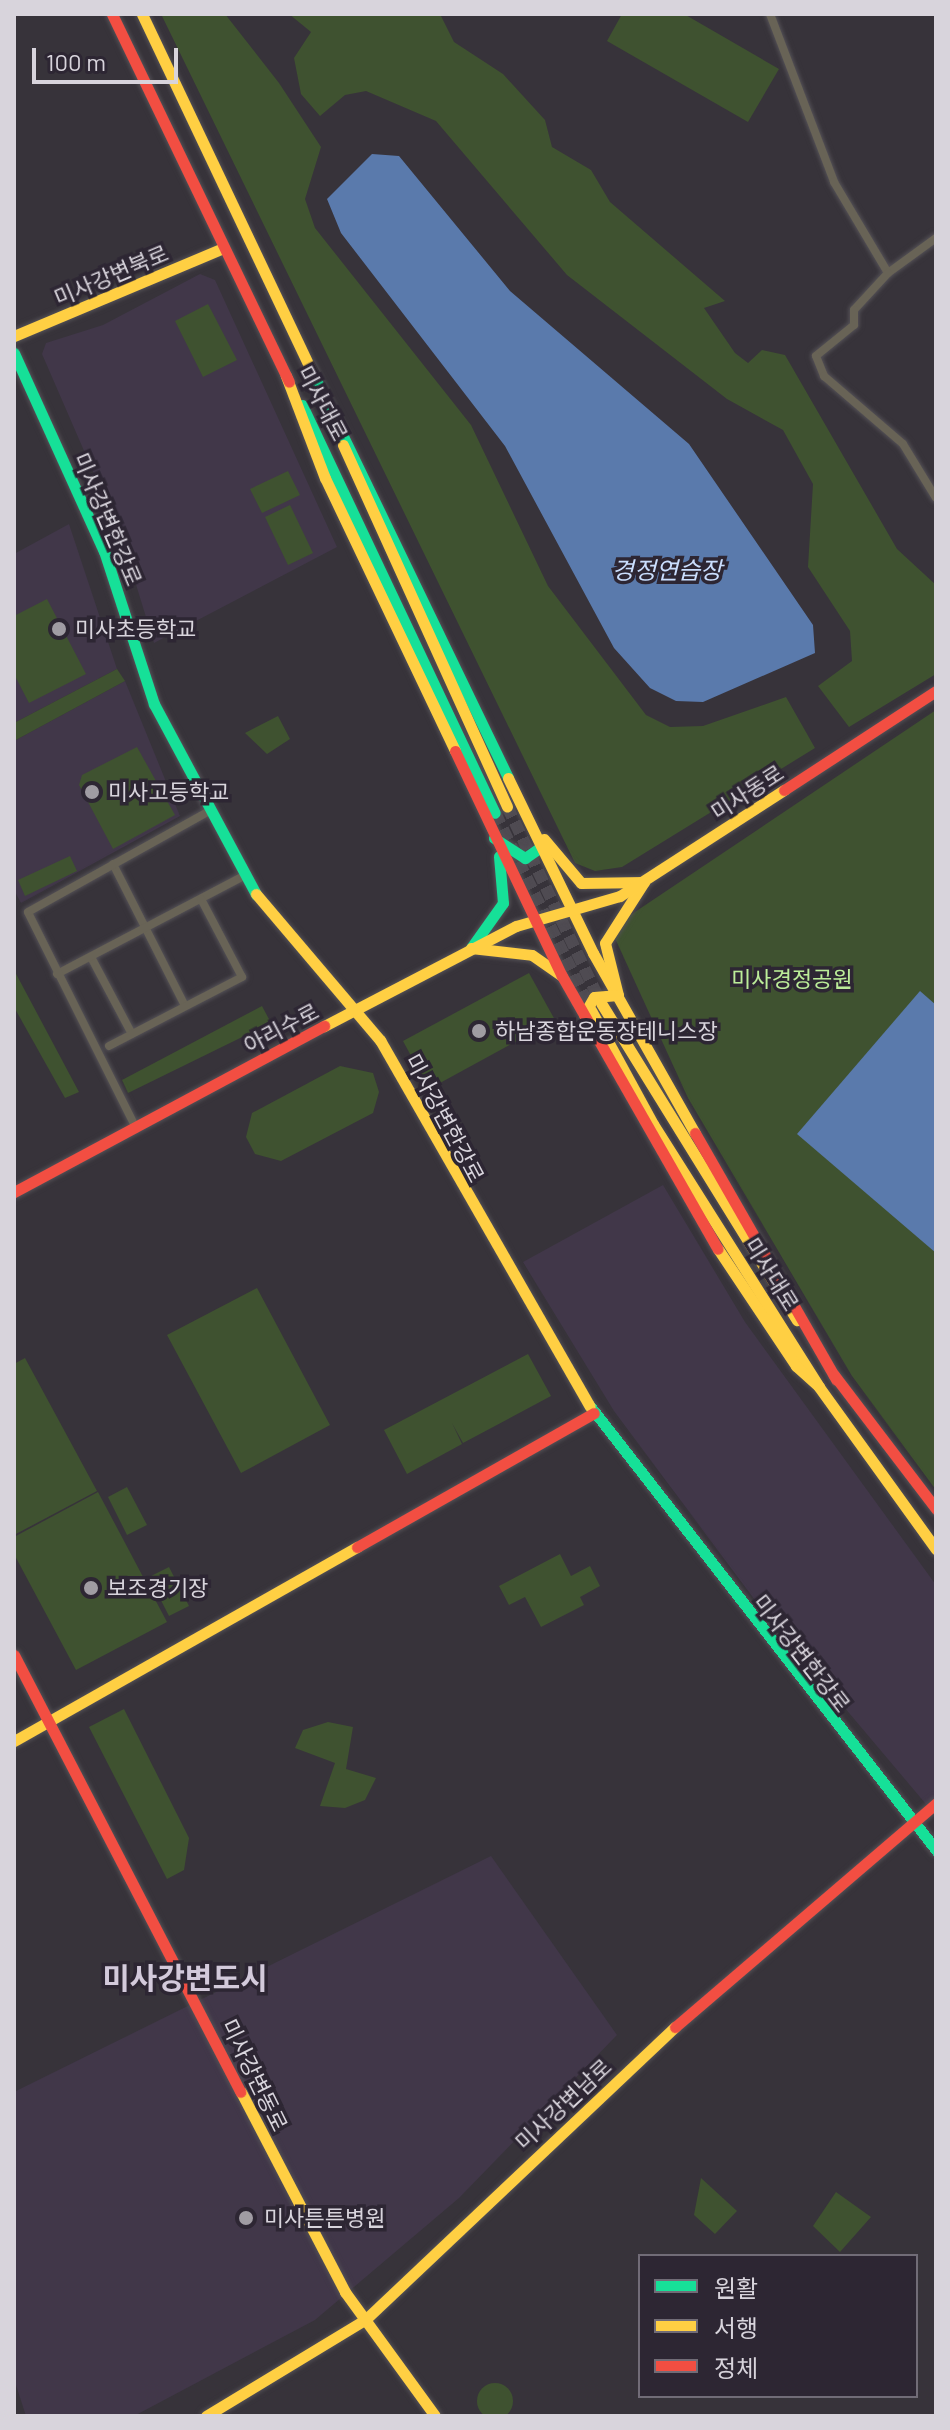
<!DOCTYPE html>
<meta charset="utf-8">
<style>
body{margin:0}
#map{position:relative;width:950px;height:2430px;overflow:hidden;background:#37333a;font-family:Barlow,"Noto Sans KR",sans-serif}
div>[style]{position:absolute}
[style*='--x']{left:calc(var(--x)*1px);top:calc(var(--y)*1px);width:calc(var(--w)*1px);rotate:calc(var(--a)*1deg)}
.built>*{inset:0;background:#413749}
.green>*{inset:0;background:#3f5230}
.round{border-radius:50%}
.water>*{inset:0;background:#5a7aac}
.primary-tunnel>*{height:12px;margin-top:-6px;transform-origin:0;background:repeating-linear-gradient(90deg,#4f4b52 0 12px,transparent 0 18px)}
.roads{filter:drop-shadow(0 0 2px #545156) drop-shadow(0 0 2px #545156)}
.street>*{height:8px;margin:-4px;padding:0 4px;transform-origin:4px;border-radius:4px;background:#686356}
.fast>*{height:11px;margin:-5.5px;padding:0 5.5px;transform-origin:5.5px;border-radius:5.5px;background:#16e098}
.slow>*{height:11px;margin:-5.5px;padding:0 5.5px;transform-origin:5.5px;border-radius:5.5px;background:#ffcf43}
.jam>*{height:11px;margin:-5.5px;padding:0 5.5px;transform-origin:5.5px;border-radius:5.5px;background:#f24e42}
.dots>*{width:22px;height:22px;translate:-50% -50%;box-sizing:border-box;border:4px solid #2d2633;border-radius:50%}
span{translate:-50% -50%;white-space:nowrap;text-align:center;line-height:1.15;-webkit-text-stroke:7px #2d2633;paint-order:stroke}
.street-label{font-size:22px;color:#d8d4dc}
.poi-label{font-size:22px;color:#d8d4dc}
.left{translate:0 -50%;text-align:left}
.park-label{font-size:22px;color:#bced99}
.water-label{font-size:24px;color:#cadefe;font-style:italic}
.district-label{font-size:30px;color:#d3cadb;font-weight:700}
.frame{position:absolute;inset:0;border:16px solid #d8d4dc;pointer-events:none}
.legend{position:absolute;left:638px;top:2254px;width:280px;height:144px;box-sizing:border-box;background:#2d2633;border:2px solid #716c77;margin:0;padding:10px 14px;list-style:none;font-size:24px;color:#d8d4dc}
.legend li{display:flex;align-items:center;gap:16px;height:40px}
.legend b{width:40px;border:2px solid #716c77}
.scale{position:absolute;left:32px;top:48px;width:146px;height:36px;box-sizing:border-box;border:4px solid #d8d4dc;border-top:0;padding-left:10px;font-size:24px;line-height:28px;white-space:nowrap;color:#d8d4dc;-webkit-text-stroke:6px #2d2633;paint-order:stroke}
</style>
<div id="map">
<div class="built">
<i style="clip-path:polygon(200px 274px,215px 280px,337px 547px,154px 643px,121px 536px,42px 354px,46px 343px,103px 325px)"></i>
<i style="clip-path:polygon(69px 524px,117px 669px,14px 723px,14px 554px)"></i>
<i style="clip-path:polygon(125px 681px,180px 816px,21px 903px,14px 890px,14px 741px)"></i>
<i style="clip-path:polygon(663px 1185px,745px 1322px,936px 1585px,936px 1816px,763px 1611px,614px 1411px,523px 1262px)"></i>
<i style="clip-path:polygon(491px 1856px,617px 2035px,459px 2198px,315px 2320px,134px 2416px,26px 2416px,14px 2379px,14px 2092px)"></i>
</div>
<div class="green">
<i style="clip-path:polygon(161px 14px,225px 14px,279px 83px,321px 147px,305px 199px,315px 228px,471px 425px,548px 586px,646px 715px,670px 727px,703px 726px,786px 697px,815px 748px,622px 867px,595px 871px,575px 863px)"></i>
<i style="clip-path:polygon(289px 14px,440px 14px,454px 42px,503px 74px,545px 120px,552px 147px,591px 170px,610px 202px,725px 301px,704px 308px,735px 353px,748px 363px,762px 350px,785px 355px,897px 549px,936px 585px,936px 674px,849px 727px,818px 686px,852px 661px,850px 631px,808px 567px,813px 484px,783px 430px,727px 399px,567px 275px,436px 121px,366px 91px,345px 95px,320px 116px,301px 94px,294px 58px,311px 32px)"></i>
<i style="clip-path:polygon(622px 14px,684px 14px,779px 69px,748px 122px,607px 41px)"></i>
<i style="clip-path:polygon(208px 304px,237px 360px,203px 377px,175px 321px)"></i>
<i style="clip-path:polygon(288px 471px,300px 495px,262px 513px,250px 489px)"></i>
<i style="clip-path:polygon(290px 505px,313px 553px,288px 565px,265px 517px)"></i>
<i style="clip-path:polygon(47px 599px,86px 674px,29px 703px,14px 674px,14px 616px)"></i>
<i style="clip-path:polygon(117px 669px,125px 681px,14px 741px,14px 723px)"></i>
<i style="clip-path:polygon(936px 710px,936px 1490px,852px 1376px,688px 1098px,614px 936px,620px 922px)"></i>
<i style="clip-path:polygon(278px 716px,290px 739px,267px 754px,245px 733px)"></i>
<i style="clip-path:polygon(137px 747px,175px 815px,113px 849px,79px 785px,82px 775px)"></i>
<i style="clip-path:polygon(70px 856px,77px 871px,25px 896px,18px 880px)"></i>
<i style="clip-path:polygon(14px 970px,79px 1092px,65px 1098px,14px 1007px)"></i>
<i style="clip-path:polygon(529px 973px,555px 1020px,429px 1089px,403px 1041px)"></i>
<i style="clip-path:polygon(262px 1006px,271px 1023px,128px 1093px,122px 1080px)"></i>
<i style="clip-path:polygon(340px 1066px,373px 1073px,379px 1092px,373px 1113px,281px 1161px,255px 1154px,246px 1137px,252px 1113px)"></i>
<i style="clip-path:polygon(257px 1288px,330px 1425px,241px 1473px,167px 1335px)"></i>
<i style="clip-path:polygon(528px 1354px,551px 1396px,463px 1443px,452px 1423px,462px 1444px,407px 1474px,384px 1430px)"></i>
<i style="clip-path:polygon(25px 1358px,97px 1491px,14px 1535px,14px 1364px)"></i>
<i style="clip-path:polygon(127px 1487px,147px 1525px,127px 1535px,108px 1497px)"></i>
<i style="clip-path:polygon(98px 1492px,167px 1622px,76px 1670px,14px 1554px,14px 1537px)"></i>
<i style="clip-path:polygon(560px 1554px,571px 1576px,590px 1566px,600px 1586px,580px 1597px,584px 1605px,541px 1627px,525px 1597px,509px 1605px,499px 1586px)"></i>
<i style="clip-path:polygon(169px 1567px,189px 1606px,169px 1616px,149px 1577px)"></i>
<i style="clip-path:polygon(124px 1709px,189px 1838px,184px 1870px,167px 1879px,89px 1727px)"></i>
<i style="clip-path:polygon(328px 1722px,353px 1727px,346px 1769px,376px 1778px,365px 1800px,345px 1808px,320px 1806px,335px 1763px,295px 1748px,303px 1730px)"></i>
<i style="clip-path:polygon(701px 2178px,737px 2211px,715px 2234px,694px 2215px)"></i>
<i style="clip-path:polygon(836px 2192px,871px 2217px,840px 2252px,813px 2226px)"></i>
<i class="round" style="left:477px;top:2383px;width:36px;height:36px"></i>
</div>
<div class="water">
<i style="clip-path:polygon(372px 154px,399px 156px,510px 291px,689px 444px,813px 625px,815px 653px,703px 702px,676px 701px,650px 688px,614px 648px,505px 446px,341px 233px,327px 199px)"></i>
<i style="clip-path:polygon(920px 991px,936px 1005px,936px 1253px,797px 1134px)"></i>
</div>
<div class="primary-tunnel">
<i style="--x:507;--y:806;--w:218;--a:64.5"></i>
<i style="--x:495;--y:813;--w:219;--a:64"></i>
</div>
<div class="roads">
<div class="street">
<i style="--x:770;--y:14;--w:180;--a:69.1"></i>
<i style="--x:834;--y:182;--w:106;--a:59.3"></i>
<i style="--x:936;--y:238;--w:59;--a:143.9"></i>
<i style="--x:888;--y:273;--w:50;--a:132.6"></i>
<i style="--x:854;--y:310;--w:15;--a:90"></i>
<i style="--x:854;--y:325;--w:49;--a:140.8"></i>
<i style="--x:816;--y:356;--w:22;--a:68"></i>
<i style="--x:824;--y:376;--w:104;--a:40.7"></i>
<i style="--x:903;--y:444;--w:63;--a:58.6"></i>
<i style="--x:113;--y:864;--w:159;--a:63.1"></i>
<i style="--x:91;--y:957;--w:87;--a:62"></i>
<i style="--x:57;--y:974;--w:209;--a:-27.7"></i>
<i style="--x:109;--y:1046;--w:150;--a:-27.4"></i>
<i style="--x:242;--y:977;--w:88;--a:-117.7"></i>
<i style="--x:136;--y:1128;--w:241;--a:-116.6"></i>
<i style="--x:28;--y:912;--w:206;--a:-29.1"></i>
</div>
<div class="fast">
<i style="--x:14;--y:353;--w:217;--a:65.6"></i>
<i style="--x:104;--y:551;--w:161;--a:71.9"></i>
<i style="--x:154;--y:704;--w:216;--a:61.8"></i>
<i style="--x:311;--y:370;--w:453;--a:64.2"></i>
<i style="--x:302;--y:405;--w:451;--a:64.7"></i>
<i style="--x:494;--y:838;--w:37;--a:33"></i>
<i style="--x:525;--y:858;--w:21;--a:-35"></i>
<i style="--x:471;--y:948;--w:55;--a:-54.6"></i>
<i style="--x:503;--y:903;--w:47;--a:-94.9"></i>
<i style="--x:590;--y:1406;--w:563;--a:52.07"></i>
</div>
<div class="slow">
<i style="--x:142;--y:14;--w:402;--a:64.6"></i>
<i style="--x:14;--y:336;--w:227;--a:-22.8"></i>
<i style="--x:286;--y:376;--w:109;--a:69.1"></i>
<i style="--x:325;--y:478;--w:302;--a:64.5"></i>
<i style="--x:343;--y:445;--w:397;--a:65.6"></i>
<i style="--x:508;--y:778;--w:195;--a:64.1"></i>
<i style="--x:593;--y:953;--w:207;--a:60.5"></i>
<i style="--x:544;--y:839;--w:57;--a:49.9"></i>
<i style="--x:581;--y:883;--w:63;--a:-0.9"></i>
<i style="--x:644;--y:882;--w:72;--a:122.6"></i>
<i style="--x:605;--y:943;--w:54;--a:76"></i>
<i style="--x:618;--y:995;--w:24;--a:175"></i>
<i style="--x:594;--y:997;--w:20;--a:120"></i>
<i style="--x:256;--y:894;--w:192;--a:49.7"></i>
<i style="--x:380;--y:1040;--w:422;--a:60.2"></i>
<i style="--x:471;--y:948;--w:61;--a:6.5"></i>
<i style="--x:532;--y:955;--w:35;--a:35"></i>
<i style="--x:601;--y:1003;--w:373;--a:58.3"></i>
<i style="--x:591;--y:1010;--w:130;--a:61.5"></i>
<i style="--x:653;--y:1124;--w:311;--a:57.7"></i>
<i style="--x:819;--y:1387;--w:200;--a:54.2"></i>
<i style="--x:324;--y:1026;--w:216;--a:-27.5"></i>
<i style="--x:516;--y:926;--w:108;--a:-16.1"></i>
<i style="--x:620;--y:896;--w:195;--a:-32.9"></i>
<i style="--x:718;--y:1249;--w:141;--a:56.3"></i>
<i style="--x:796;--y:1366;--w:31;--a:42"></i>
<i style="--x:14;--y:1741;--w:394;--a:-29.5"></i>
<i style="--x:241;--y:2092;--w:225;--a:62.5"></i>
<i style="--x:345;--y:2292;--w:153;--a:54"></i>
<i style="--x:206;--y:2416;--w:187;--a:-31.2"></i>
<i style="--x:366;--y:2319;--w:425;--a:-43.4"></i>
</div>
<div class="jam">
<i style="--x:112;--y:14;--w:408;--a:64.3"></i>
<i style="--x:455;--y:751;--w:249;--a:64.6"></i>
<i style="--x:562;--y:976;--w:314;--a:60.3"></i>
<i style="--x:784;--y:790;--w:181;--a:-33.1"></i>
<i style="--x:695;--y:1133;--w:284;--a:60.2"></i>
<i style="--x:14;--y:1192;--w:352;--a:-28.2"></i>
<i style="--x:834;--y:1375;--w:168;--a:52.7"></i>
<i style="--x:357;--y:1547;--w:272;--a:-29.5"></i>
<i style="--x:14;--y:1655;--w:492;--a:62.6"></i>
<i style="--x:675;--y:2027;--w:344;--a:-40.6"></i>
</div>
</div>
<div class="dots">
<i style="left:59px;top:629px;background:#a09ca3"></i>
<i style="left:92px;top:792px;background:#a09ca3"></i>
<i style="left:479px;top:1031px;background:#a09ca3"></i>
<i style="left:91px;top:1588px;background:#a09ca3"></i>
<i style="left:246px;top:2218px;background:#a09ca3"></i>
</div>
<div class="street-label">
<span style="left:111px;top:275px;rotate:-23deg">미사강변북로</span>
<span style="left:323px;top:403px;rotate:62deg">미사대로</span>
<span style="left:108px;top:519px;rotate:67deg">미사강변한강로</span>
<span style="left:747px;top:792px;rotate:-33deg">미사동로</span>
<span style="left:281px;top:1028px;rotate:-28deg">아리수로</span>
<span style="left:445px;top:1118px;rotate:62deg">미사강변한강로</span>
<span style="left:772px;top:1274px;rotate:58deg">미사대로</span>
<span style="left:802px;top:1653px;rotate:52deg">미사강변한강로</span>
<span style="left:255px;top:2075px;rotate:64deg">미사강변동로</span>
<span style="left:563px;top:2104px;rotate:-43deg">미사강변남로</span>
</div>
<div class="poi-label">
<span class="left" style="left:75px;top:629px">미사초등학교</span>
<span class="left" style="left:108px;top:792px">미사고등학교</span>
<span class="left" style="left:495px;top:1031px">하남종합운동장테니스장</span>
<span class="left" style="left:107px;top:1588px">보조경기장</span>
<span class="left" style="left:264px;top:2218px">미사튼튼병원</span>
</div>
<div class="park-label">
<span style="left:792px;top:979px">미사경정공원</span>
</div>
<div class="water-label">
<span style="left:667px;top:570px">경정연습장</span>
</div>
<div class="district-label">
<span style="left:185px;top:1977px">미사강변도시</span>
</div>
<div class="frame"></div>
<ul class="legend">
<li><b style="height:10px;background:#16e098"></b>원활</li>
<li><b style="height:10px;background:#ffcf43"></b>서행</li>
<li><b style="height:10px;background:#f24e42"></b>정체</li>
</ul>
<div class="scale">100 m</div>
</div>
